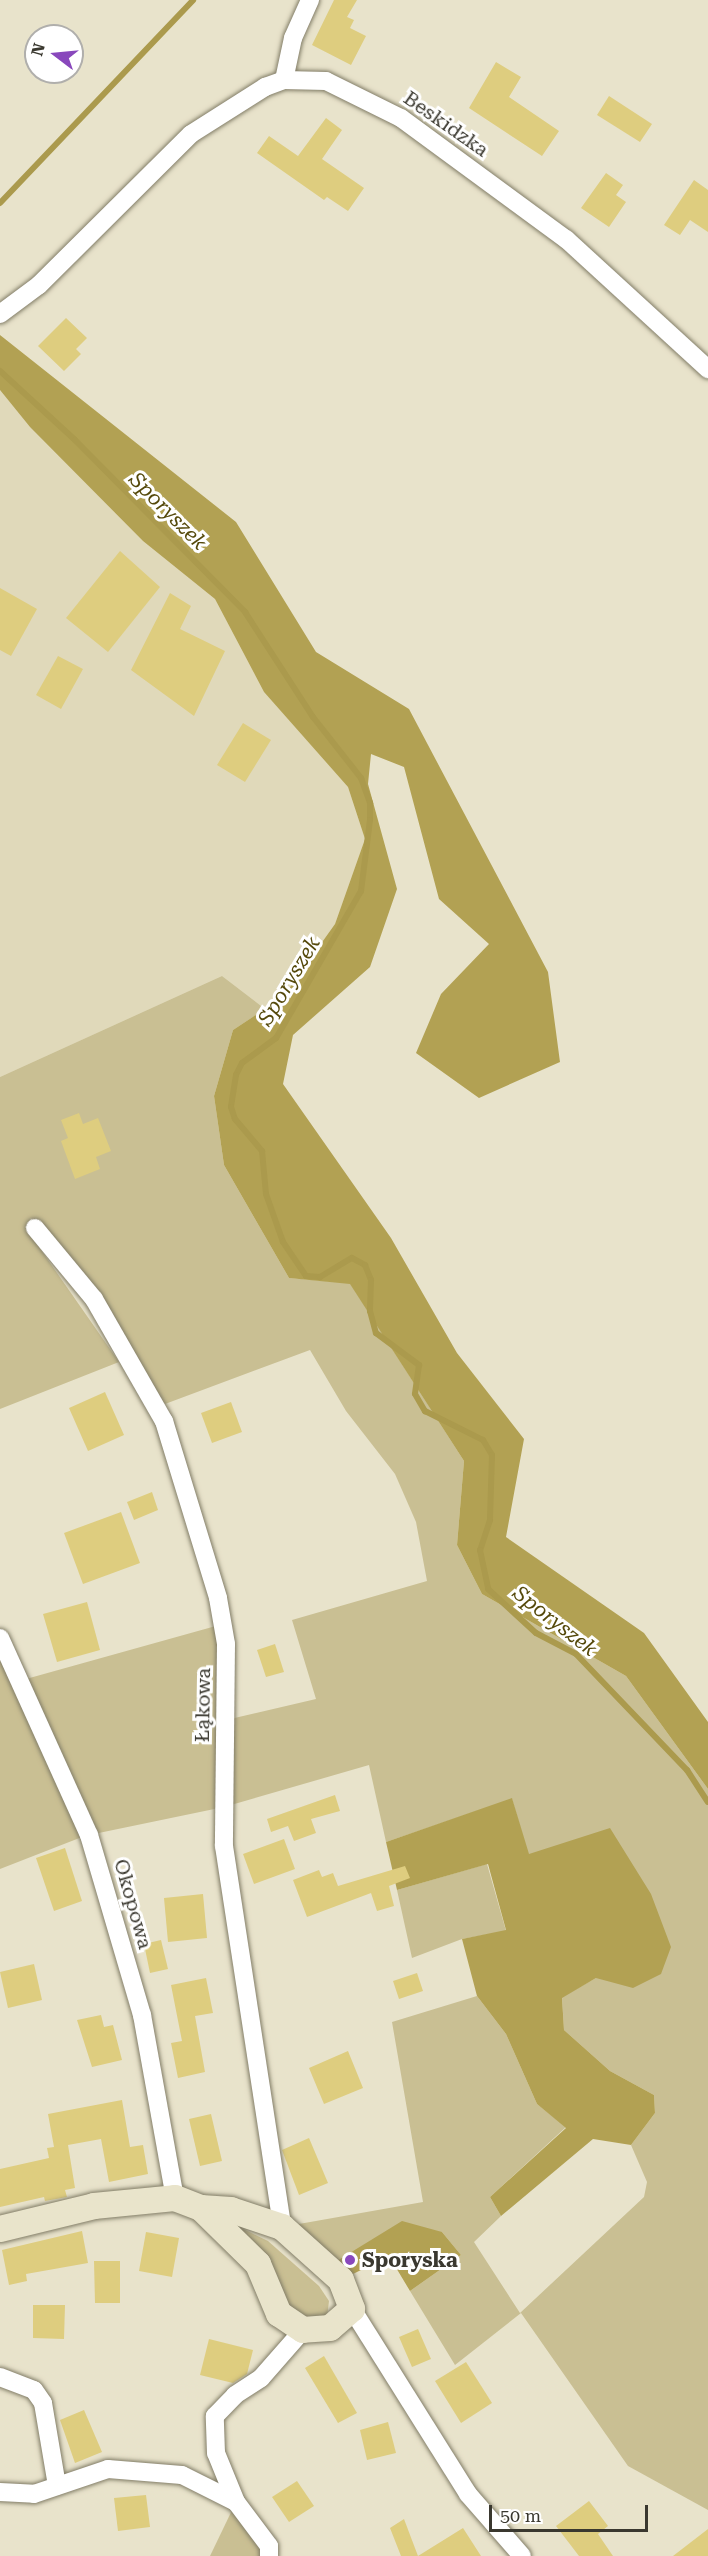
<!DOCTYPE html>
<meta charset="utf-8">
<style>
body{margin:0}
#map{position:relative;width:708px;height:2556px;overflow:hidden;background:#e8e3cb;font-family:"Roboto Serif",serif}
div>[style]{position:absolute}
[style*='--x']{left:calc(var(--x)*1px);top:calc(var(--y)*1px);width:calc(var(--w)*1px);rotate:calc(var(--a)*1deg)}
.built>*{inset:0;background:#e0d9ba}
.green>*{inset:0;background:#c9bf93}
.forest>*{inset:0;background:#b2a153}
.stream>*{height:6px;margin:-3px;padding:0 3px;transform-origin:3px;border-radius:3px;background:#ab9a4d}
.building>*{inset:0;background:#decd7f}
.roads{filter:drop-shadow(0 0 2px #827d67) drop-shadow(0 0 2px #827d67)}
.street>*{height:18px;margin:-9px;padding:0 9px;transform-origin:9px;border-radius:9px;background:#fff}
.secondary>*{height:26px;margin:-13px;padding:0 13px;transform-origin:13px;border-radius:13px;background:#e9e4cb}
.dots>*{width:16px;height:16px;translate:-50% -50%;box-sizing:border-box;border:3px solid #fff;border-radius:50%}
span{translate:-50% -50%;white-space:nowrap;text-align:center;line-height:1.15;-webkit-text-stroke:6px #fff;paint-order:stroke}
.street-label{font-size:20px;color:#3a382f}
.poi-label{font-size:20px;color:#3a382f;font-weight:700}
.left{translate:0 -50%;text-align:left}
.water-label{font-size:21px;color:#55490b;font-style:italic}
.north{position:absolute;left:24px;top:24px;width:60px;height:60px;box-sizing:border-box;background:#fff;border:2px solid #b0afac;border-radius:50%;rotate:286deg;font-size:16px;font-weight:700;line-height:24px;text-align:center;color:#3a382f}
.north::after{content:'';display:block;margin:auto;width:21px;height:27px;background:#8948bc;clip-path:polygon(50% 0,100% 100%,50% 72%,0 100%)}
.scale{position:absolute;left:489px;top:2505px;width:159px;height:27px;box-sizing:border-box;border:3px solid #3a382f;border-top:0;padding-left:8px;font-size:18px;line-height:21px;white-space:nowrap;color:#3a382f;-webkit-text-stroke:4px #fff;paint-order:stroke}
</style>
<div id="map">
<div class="built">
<i style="clip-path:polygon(0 390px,30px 427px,143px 541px,215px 599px,264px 692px,348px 787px,365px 839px,335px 924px,283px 997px,265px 1009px,222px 976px,0 1077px)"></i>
</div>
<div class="green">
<i style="clip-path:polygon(222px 976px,265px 1009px,233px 1030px,214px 1096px,224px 1165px,289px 1278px,350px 1283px,464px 1461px,457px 1545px,482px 1594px,626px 1676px,708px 1789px,708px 2510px,628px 2466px,521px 2313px,455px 2365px,410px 2291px,461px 2255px,442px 2232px,327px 2267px,282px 2227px,423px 2202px,392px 2022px,477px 1996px,506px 2034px,537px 2104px,566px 2127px,490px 2197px,501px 2216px,474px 2242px,520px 2313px,644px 2197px,647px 2182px,631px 2145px,655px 2113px,654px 2095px,610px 2071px,564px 2030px,562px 1997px,596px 1978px,528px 1854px,512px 1799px,386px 1842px,369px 1765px,224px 1807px,89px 1835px,26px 1679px,223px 1624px,226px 1720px,316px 1699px,292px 1620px,427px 1581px,416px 1522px,395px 1474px,346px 1411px,310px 1350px,165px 1404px,31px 1218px,25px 1227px,119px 1362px,0 1409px,0 1077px)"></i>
<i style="clip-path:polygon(0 1656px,82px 1837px,0 1869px)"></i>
<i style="clip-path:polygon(487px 1864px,506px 1931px,462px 1939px,412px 1958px,397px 1890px)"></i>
<i style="clip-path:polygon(243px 2229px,268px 2241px,319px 2286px,329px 2301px,327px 2317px,313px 2321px,292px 2312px,239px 2231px)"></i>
<i style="clip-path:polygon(236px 2502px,269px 2556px,210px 2556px)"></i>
</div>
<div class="forest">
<i style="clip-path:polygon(0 335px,236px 522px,316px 652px,409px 709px,548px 972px,560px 1062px,479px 1098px,416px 1053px,441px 994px,489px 944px,439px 899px,404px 767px,371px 754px,368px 784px,397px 889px,370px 967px,293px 1035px,283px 1084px,391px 1238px,457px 1353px,524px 1439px,506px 1537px,644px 1633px,708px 1722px,708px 1789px,626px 1676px,482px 1594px,457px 1545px,464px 1461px,350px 1284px,289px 1278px,224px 1165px,214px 1096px,233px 1030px,283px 997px,335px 924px,365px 839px,348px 787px,264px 692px,215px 599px,143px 541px,30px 427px,0 390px)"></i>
<i style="clip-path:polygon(512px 1798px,529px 1854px,610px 1828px,651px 1894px,671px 1947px,661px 1974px,633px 1988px,596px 1978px,562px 1998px,564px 2030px,610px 2071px,654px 2095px,655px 2113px,631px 2145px,593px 2139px,501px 2216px,490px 2197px,566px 2128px,537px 2104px,506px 2034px,477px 1996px,462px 1939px,506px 1930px,488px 1864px,397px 1890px,386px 1842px)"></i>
<i style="clip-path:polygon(402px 2221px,442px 2232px,461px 2255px,410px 2291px,389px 2256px,341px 2280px,327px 2267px)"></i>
</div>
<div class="stream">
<i style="--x:0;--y:203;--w:280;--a:-46.4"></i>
<i style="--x:0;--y:371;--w:102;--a:42.6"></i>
<i style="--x:75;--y:440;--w:242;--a:45.3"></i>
<i style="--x:245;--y:612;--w:125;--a:57.1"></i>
<i style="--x:313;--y:717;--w:78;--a:51.8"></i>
<i style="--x:361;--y:778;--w:27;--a:70"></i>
<i style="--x:370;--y:803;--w:17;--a:90"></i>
<i style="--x:370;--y:820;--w:72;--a:97.2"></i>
<i style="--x:361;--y:891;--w:170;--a:120"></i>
<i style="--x:276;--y:1038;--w:42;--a:143.7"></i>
<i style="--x:242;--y:1063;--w:13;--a:117"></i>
<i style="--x:236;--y:1075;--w:32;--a:99"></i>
<i style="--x:231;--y:1107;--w:13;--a:72"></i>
<i style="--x:235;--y:1119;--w:42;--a:49.8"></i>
<i style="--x:262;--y:1151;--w:43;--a:84.7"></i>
<i style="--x:266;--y:1194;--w:51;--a:70.5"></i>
<i style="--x:283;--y:1242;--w:41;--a:55.9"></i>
<i style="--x:306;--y:1276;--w:14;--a:4"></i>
<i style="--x:320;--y:1277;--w:37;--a:-31"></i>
<i style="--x:352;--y:1258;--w:15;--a:28"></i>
<i style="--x:365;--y:1265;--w:16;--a:68"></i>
<i style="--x:371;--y:1280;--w:31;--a:92"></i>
<i style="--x:370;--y:1311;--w:23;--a:75"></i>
<i style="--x:376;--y:1333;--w:54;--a:36.7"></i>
<i style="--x:419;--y:1365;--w:29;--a:98"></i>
<i style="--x:415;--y:1394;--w:20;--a:60"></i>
<i style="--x:425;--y:1411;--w:65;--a:26.6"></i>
<i style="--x:483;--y:1440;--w:17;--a:59"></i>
<i style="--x:492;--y:1455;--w:65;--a:91.8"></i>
<i style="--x:490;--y:1520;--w:32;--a:108"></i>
<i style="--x:480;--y:1550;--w:40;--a:78"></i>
<i style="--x:488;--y:1589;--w:65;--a:42.5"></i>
<i style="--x:536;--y:1633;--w:45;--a:27.7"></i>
<i style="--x:576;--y:1654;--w:161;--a:46.3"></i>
<i style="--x:687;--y:1770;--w:38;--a:57"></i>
</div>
<div class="building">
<i style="clip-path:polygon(334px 0,357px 0,347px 17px,354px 20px,350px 28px,366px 36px,351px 65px,312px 45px)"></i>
<i style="clip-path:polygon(496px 62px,521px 77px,509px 97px,559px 131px,542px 156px,469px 108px)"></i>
<i style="clip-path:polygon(609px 96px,652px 124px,640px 142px,597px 115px)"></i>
<i style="clip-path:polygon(326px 118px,342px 130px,322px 159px,364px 188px,348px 211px,327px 197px,324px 200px,257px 153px,269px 136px,298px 156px)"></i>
<i style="clip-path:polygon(606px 173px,623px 185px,616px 195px,626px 202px,609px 227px,581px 208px)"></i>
<i style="clip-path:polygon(694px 180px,708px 190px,708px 232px,690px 220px,680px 235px,664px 225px)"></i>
<i style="clip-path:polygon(66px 318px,87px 338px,76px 349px,81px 354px,64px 371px,38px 346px)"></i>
<i style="clip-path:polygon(120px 551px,160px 587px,108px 652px,66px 618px)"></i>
<i style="clip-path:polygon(0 588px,37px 609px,11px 656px,0 650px)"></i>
<i style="clip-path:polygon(170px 593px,191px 606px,180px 629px,225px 651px,194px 716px,131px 670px)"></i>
<i style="clip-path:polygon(58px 656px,83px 669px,61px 709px,36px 695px)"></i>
<i style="clip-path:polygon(243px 723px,271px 740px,245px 782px,217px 765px)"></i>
<i style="clip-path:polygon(79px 1113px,83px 1124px,98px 1118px,111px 1151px,96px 1157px,100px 1169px,75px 1179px,61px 1141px,68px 1138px,61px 1120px)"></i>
<i style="clip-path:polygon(105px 1392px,124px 1435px,88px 1451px,69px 1408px)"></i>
<i style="clip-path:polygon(231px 1402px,242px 1432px,212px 1443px,201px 1413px)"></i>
<i style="clip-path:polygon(152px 1492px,158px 1510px,134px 1520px,127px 1502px)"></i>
<i style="clip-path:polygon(121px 1512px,140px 1563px,83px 1584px,64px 1533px)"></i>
<i style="clip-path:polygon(87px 1602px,100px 1650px,57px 1662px,43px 1614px)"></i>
<i style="clip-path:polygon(275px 1644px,284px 1672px,266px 1677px,257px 1650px)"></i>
<i style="clip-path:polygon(335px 1795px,340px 1811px,311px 1819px,316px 1833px,294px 1841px,288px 1826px,271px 1832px,267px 1819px)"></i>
<i style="clip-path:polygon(284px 1839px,295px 1869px,254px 1884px,243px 1854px)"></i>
<i style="clip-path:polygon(65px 1848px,82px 1901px,54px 1911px,36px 1858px)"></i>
<i style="clip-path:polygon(405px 1866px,410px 1878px,389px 1886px,394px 1906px,377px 1911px,371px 1893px,307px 1917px,293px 1880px,319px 1870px,322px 1877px,333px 1873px,338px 1886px)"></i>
<i style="clip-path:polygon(203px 1894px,207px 1938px,168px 1942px,164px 1898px)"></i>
<i style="clip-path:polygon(161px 1940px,168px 1969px,150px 1973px,144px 1944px)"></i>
<i style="clip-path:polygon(34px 1964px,42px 2000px,8px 2008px,0 1972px)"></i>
<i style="clip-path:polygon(417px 1973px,423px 1991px,399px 1999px,393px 1981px)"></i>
<i style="clip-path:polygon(206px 1978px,213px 2013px,195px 2016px,205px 2072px,178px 2078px,171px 2043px,182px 2041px,171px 1985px)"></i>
<i style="clip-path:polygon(101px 2015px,104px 2027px,113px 2025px,122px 2060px,92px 2067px,77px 2020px)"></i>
<i style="clip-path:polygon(348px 2051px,363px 2088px,324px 2104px,309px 2068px)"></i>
<i style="clip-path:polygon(122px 2100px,130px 2147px,143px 2145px,148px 2174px,109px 2182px,101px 2139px,68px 2145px,75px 2188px,65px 2190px,67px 2197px,45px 2201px,44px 2197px,0 2207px,0 2169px,49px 2158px,47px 2148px,54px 2147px,48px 2114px)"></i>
<i style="clip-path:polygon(211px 2114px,222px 2161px,200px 2166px,189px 2119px)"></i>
<i style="clip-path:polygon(309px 2138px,328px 2183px,299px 2195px,282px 2150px)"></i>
<i style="clip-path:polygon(82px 2231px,88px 2263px,26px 2274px,27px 2281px,9px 2285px,2px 2250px)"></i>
<i style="clip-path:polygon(146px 2232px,179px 2238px,172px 2277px,139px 2271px)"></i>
<i style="clip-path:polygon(94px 2261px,120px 2261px,120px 2303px,95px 2303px)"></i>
<i style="clip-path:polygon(33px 2305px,65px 2305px,64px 2339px,33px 2338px)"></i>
<i style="clip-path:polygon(418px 2329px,431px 2359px,412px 2367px,399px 2337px)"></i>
<i style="clip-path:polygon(209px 2339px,253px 2350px,247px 2374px,233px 2383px,200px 2375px)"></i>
<i style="clip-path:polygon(324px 2356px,357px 2413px,338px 2423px,305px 2368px)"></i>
<i style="clip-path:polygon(466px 2362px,492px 2403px,461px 2423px,435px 2381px)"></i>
<i style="clip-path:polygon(84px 2410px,102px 2452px,75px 2463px,60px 2420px)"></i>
<i style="clip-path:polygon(388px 2422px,396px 2453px,367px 2460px,360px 2430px)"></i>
<i style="clip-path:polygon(297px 2481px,314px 2506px,289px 2522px,272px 2497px)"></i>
<i style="clip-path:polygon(146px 2495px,150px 2527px,118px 2531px,114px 2498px)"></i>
<i style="clip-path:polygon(589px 2501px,608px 2526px,598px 2534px,613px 2556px,579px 2556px,556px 2526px)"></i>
<i style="clip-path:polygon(404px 2519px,418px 2556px,463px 2528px,481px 2556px,401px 2556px,390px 2528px)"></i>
<i style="clip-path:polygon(708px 2529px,708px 2556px,673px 2556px)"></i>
</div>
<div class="roads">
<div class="street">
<i style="--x:284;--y:80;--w:43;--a:-77.9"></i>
<i style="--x:293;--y:38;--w:42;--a:-65.9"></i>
<i style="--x:0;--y:314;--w:49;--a:-36.6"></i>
<i style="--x:39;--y:285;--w:214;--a:-44.8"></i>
<i style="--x:191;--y:134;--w:88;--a:-32.4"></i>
<i style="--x:265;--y:87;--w:20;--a:-20"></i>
<i style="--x:284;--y:80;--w:42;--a:1.4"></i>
<i style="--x:326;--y:81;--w:84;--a:26.3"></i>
<i style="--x:401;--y:118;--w:205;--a:36.3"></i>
<i style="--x:566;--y:239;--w:193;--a:42.5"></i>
<i style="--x:35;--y:1228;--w:92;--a:50.3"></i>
<i style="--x:94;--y:1299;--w:141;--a:60.2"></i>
<i style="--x:164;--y:1421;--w:185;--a:73"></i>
<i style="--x:218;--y:1598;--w:47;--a:80.1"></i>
<i style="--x:226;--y:1644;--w:202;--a:90.6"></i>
<i style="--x:224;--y:1846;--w:385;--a:81.3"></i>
<i style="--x:0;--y:1638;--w:216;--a:65.7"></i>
<i style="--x:89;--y:1835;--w:188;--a:73.6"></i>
<i style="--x:142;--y:2015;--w:186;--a:79.8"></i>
<i style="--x:352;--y:2309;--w:218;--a:57.9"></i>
<i style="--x:468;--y:2494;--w:82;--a:48.9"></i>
<i style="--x:0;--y:2377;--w:36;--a:21"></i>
<i style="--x:34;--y:2390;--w:16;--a:55"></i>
<i style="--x:43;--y:2403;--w:84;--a:80.4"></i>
<i style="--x:0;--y:2492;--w:34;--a:3"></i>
<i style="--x:34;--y:2494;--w:78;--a:-18.7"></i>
<i style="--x:108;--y:2469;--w:74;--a:4.6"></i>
<i style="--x:182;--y:2475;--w:60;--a:26.6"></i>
<i style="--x:236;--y:2502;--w:55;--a:53.1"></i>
<i style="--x:269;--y:2546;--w:10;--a:90"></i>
<i style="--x:236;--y:2502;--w:53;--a:-112.2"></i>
<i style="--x:216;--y:2453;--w:37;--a:-92"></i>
<i style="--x:215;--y:2416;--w:29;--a:-46"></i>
<i style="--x:235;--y:2395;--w:31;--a:-33"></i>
<i style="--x:261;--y:2378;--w:64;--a:-48.8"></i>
</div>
<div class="secondary">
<i style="--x:0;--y:2229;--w:97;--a:-13.7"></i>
<i style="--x:94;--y:2206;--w:81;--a:-5.6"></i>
<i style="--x:175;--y:2198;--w:28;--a:21"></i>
<i style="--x:201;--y:2208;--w:30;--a:4"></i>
<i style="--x:231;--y:2210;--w:54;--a:18.4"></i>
<i style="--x:282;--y:2227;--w:79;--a:41.9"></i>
<i style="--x:341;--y:2280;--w:31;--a:69"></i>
<i style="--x:352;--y:2309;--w:29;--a:139"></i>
<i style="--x:330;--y:2328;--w:27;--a:176"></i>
<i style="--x:303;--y:2330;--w:29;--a:-146"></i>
<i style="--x:279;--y:2314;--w:54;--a:-112.8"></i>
<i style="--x:258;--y:2264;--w:80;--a:-135.5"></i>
</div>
</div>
<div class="dots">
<i style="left:350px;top:2260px;background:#8948bc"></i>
</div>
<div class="street-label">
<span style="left:446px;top:124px;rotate:35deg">Beskidzka</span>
<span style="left:203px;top:1705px;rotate:-89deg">Łąkowa</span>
<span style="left:133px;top:1904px;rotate:74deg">Okopowa</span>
</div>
<div class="poi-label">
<span class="left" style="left:362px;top:2260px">Sporyska</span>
</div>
<div class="water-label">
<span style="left:168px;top:511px;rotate:45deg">Sporyszek</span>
<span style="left:289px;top:981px;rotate:-59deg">Sporyszek</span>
<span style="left:555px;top:1621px;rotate:38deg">Sporyszek</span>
</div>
<div class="north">N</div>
<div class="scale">50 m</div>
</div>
